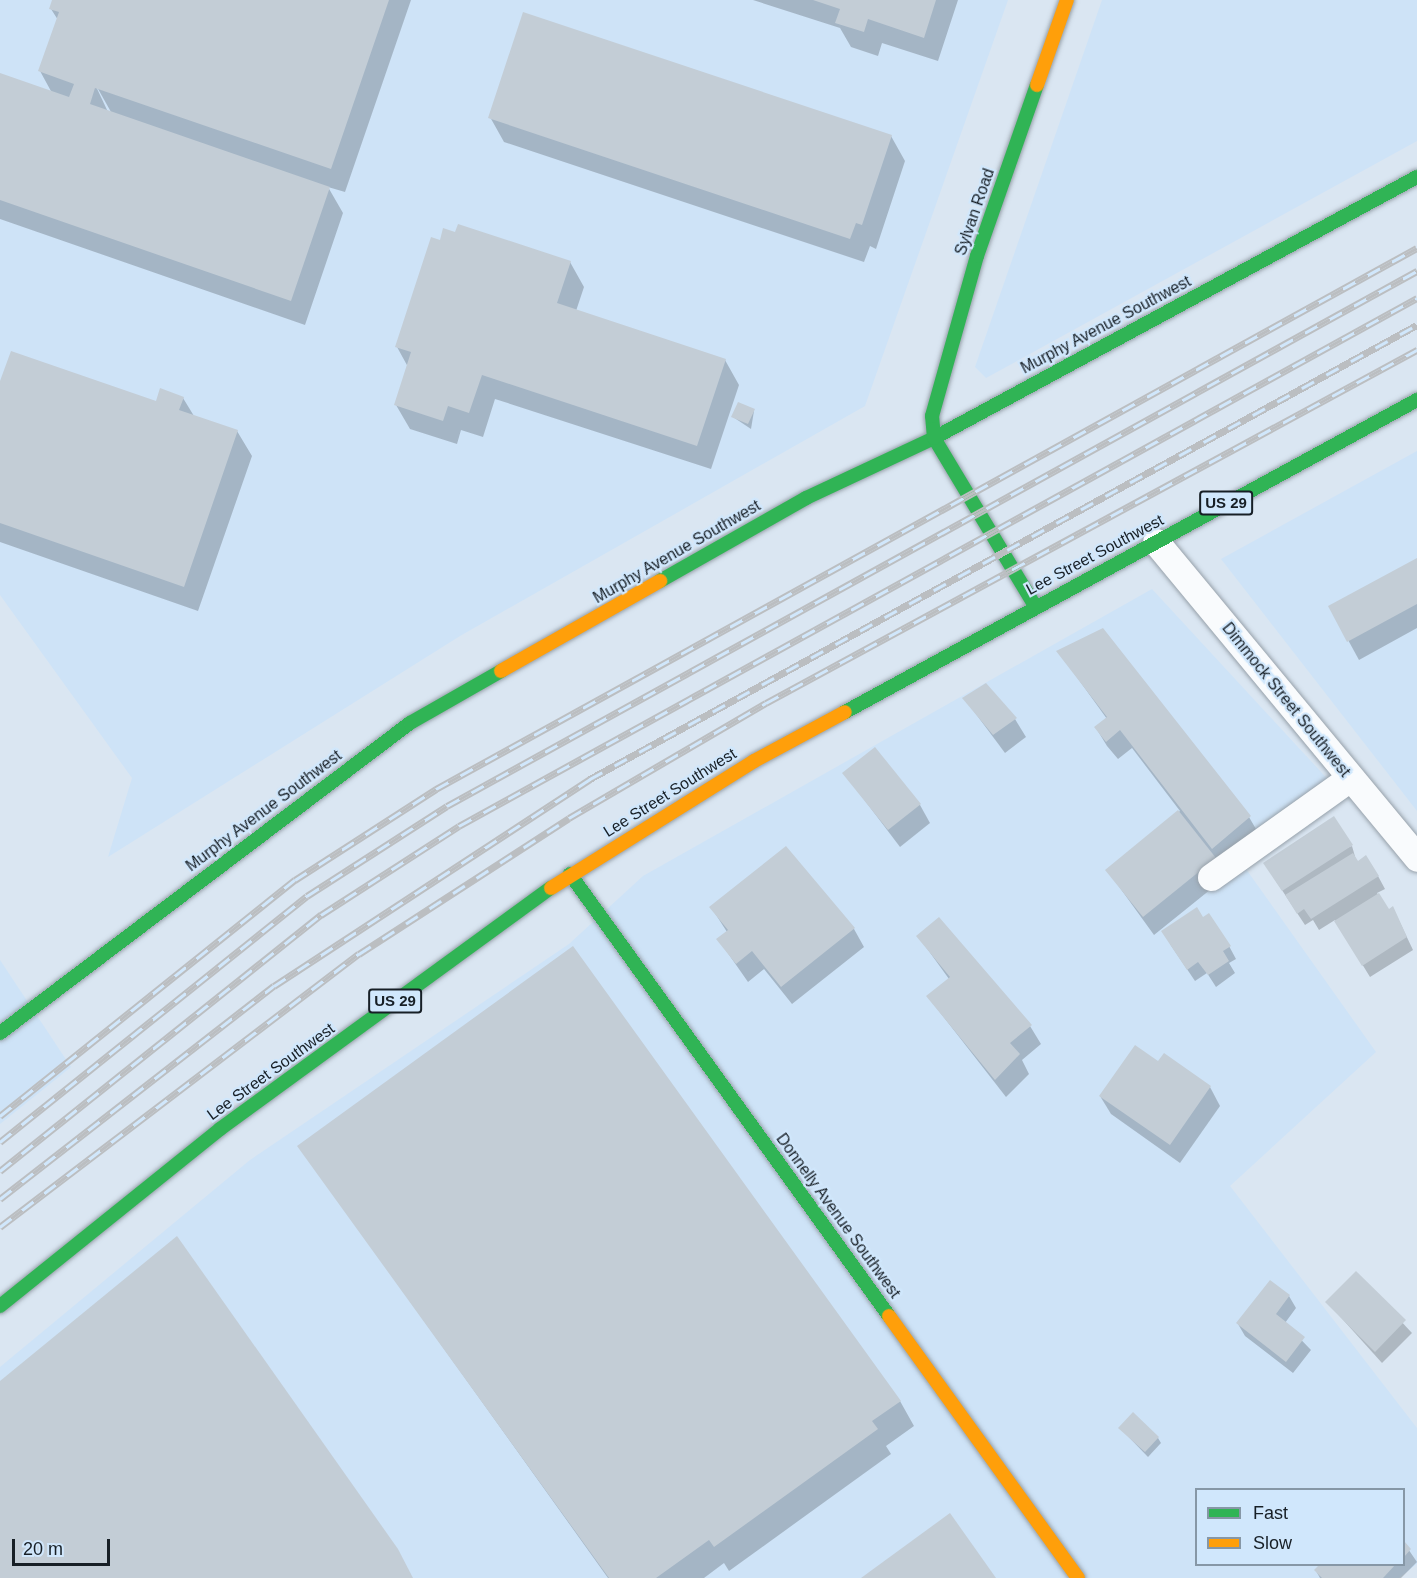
<!DOCTYPE html>
<style>
body{margin:0}
#map{position:relative;width:1417px;height:1578px;overflow:hidden;background:#dae6f2;font-family:Arial,sans-serif}
div>[style]{position:absolute}
[style*='--x']{left:calc(var(--x)*1px);top:calc(var(--y)*1px);width:calc(var(--w)*1px);rotate:calc(var(--a)*1deg)}
.built>*{inset:0;background:#cee3f7}
.shadow>*{inset:0;background:#0003}
.building>*{inset:0;background:#c3cdd6}
.roads{filter:drop-shadow(0 0 2px #97a1aa) drop-shadow(0 0 2px #97a1aa)}
.street>*{height:27px;margin:-13.5px;padding:0 13.5px;transform-origin:13.5px;border-radius:13.5px;background:#f9fbfd}
.fast>*{height:14px;margin:-7px;padding:0 7px;transform-origin:7px;border-radius:7px;background:#30b455}
.slow>*{height:14px;margin:-7px;padding:0 7px;transform-origin:7px;border-radius:7px;background:#ff9f0a}
.rail>*{height:7px;margin-top:-3.5px;transform-origin:0;background:repeating-linear-gradient(90deg,#d0e7fc 0 14px,#bbbec1 0 28px);box-sizing:border-box;border-block:2px solid #bbbec1}
span{translate:-50% -50%;white-space:nowrap;text-align:center;line-height:1.15;-webkit-text-stroke:4.5px #d0e7fc;paint-order:stroke}
.shield-label span{padding:2px 4px;background:#d0e7fc;border:2px solid;border-radius:4px;-webkit-text-stroke-width:0}
.shield-label{font-size:15px;color:#171f26;font-weight:700}
.street-label{font-size:16px;color:#171f26}
.legend{position:absolute;left:1195px;top:1488px;width:210px;height:78px;box-sizing:border-box;background:#d0e7fc;border:2px solid #8697a6;margin:0;padding:8px 10px;list-style:none;font-size:18px;color:#171f26}
.legend li{display:flex;align-items:center;gap:12px;height:30px}
.legend b{width:30px;border:2px solid #8697a6}
.scale{position:absolute;left:12px;top:1539px;width:98px;height:27px;box-sizing:border-box;border:3px solid #171f26;border-top:0;padding-left:8px;font-size:18px;line-height:21px;white-space:nowrap;color:#171f26;-webkit-text-stroke:4px #d0e7fc;paint-order:stroke}
</style>
<div id="map">
<div class="built">
<i style="clip-path:polygon(0 0,1008px 0,865px 406px,460px 636px,108px 857px,132px 778px,0 595px)"></i>
<i style="clip-path:polygon(1102px 0,1417px 0,1417px 141px,986px 378px,975px 367px)"></i>
<i style="clip-path:polygon(1417px 451px,1417px 811px,1221px 559px)"></i>
<i style="clip-path:polygon(evenodd,1152px 589px,1346px 799px,1246px 869px,1376px 1052px,1230px 1186px,1417px 1428px,1417px 1564px,1399px 1578px,0 1578px,0 1367px,250px 1160px,569px 944px,643px 876px,1152px 589px,1196px 1490px,1404px 1490px,1404px 1564px,1196px 1564px,1196px 1490px)"></i>
<i style="clip-path:polygon(0 960px,71px 1067px,0 1124px)"></i>
</div>
<div class="shadow">
<i style="clip-path:polygon(evenodd,54px 0,411px 0,345px 192px,328px 187px,343px 213px,305px 325px,0 219px,0 75px,52px 93px,40px 71px,58px 20px,51px 9px,54px 0,93px 80px,111px 112px,108px 112px,93px 80px)"></i>
<i style="clip-path:polygon(753px 0,958px 0,938px 61px,882px 43px,878px 56px,851px 47px,840px 28px)"></i>
<i style="clip-path:polygon(490px 117px,891px 136px,905px 161px,876px 249px,870px 246px,864px 262px,504px 142px)"></i>
<i style="clip-path:polygon(570px 262px,584px 287px,576px 311px,725px 360px,739px 385px,711px 469px,495px 399px,483px 437px,461px 430px,457px 444px,410px 429px,396px 405px,408px 367px,397px 347px)"></i>
<i style="clip-path:polygon(0 386px,157px 403px,183px 398px,194px 416px,237px 431px,252px 456px,198px 611px,0 542px)"></i>
<i style="clip-path:polygon(754px 411px,751px 429px,733px 417px)"></i>
<i style="clip-path:polygon(1417px 560px,1417px 628px,1359px 660px,1330px 607px)"></i>
<i style="clip-path:polygon(1058px 651px,1249px 817px,1260px 836px,1226px 877px,1154px 935px,1107px 870px,1180px 811px,1132px 748px,1118px 759px,1107px 746px,1096px 728px,1107px 719px)"></i>
<i style="clip-path:polygon(964px 698px,1015px 719px,1026px 737px,1005px 753px)"></i>
<i style="clip-path:polygon(844px 773px,920px 805px,930px 823px,900px 847px)"></i>
<i style="clip-path:polygon(1352px 846px,1356px 860px,1378px 876px,1385px 889px,1377px 893px,1389px 911px,1393px 908px,1413px 950px,1370px 977px,1335px 920px,1319px 930px,1313px 920px,1305px 925px,1272px 875px)"></i>
<i style="clip-path:polygon(711px 907px,854px 929px,864px 947px,792px 1004px,764px 969px,748px 982px,718px 939px,727px 932px)"></i>
<i style="clip-path:polygon(918px 936px,1030px 1026px,1041px 1044px,1022px 1060px,1029px 1074px,1006px 1097px,928px 997px,949px 979px)"></i>
<i style="clip-path:polygon(1170px 944px,1229px 946px,1236px 959px,1229px 963px,1235px 973px,1216px 987px,1207px 973px,1195px 981px)"></i>
<i style="clip-path:polygon(1158px 1064px,1210px 1087px,1220px 1106px,1180px 1163px,1111px 1114px,1100px 1096px)"></i>
<i style="clip-path:polygon(299px 1146px,900px 1401px,914px 1426px,886px 1446px,891px 1454px,729px 1571px,724px 1563px,704px 1578px,608px 1578px)"></i>
<i style="clip-path:polygon(1356px 1273px,1412px 1333px,1382px 1363px,1327px 1302px)"></i>
<i style="clip-path:polygon(1270px 1282px,1289px 1296px,1296px 1308px,1285px 1323px,1311px 1350px,1293px 1373px,1245px 1336px,1238px 1324px)"></i>
<i style="clip-path:polygon(1120px 1428px,1158px 1438px,1161px 1443px,1148px 1457px)"></i>
<i style="clip-path:polygon(1404px 1543px,1417px 1562px,1401px 1578px,1320px 1578px,1316px 1571px,1322px 1564px,1404px 1564px)"></i>
</div>
<div class="building">
<i style="clip-path:polygon(52px 0,389px 0,331px 169px,95px 88px,90px 104px,330px 187px,291px 301px,0 200px,0 73px,69px 97px,74px 84px,38px 71px,59px 12px,49px 9px)"></i>
<i style="clip-path:polygon(813px 0,936px 0,924px 38px,868px 19px,864px 32px,835px 23px,840px 9px)"></i>
<i style="clip-path:polygon(523px 12px,892px 135px,862px 225px,856px 223px,850px 239px,488px 118px)"></i>
<i style="clip-path:polygon(458px 224px,571px 261px,557px 303px,726px 359px,697px 446px,482px 375px,469px 413px,448px 406px,443px 421px,394px 405px,411px 352px,395px 347px,431px 237px,440px 240px,443px 228px,455px 232px)"></i>
<i style="clip-path:polygon(11px 351px,156px 401px,160px 388px,184px 397px,179px 410px,238px 430px,184px 587px,0 523px,0 381px)"></i>
<i style="clip-path:polygon(738px 402px,755px 409px,748px 424px,731px 417px)"></i>
<i style="clip-path:polygon(1417px 558px,1417px 604px,1347px 642px,1328px 606px)"></i>
<i style="clip-path:polygon(1103px 628px,1251px 816px,1212px 849px,1120px 730px,1106px 742px,1094px 727px,1107px 717px,1056px 651px)"></i>
<i style="clip-path:polygon(986px 683px,1017px 718px,993px 735px,962px 698px)"></i>
<i style="clip-path:polygon(875px 747px,921px 804px,888px 830px,842px 773px)"></i>
<i style="clip-path:polygon(1178px 810px,1216px 858px,1143px 917px,1105px 870px)"></i>
<i style="clip-path:polygon(1334px 816px,1353px 845px,1282px 891px,1263px 863px)"></i>
<i style="clip-path:polygon(786px 846px,855px 928px,781px 987px,752px 951px,736px 964px,716px 939px,728px 930px,709px 907px)"></i>
<i style="clip-path:polygon(1353px 853px,1358px 861px,1366px 855px,1379px 876px,1311px 919px,1304px 909px,1297px 914px,1285px 895px)"></i>
<i style="clip-path:polygon(1379px 893px,1389px 909px,1393px 906px,1407px 937px,1362px 966px,1334px 921px)"></i>
<i style="clip-path:polygon(1197px 907px,1203px 917px,1209px 913px,1231px 946px,1223px 951px,1229px 961px,1208px 975px,1198px 962px,1187px 970px,1161px 931px)"></i>
<i style="clip-path:polygon(939px 917px,1032px 1025px,1010px 1043px,1020px 1054px,995px 1080px,926px 996px,950px 977px,916px 936px)"></i>
<i style="clip-path:polygon(573px 946px,901px 1401px,872px 1421px,878px 1429px,714px 1547px,709px 1540px,656px 1578px,609px 1578px,297px 1146px)"></i>
<i style="clip-path:polygon(1135px 1045px,1158px 1061px,1164px 1053px,1211px 1086px,1170px 1145px,1099px 1096px)"></i>
<i style="clip-path:polygon(177px 1236px,398px 1549px,413px 1578px,0 1578px,0 1381px)"></i>
<i style="clip-path:polygon(1356px 1271px,1406px 1320px,1375px 1352px,1325px 1302px)"></i>
<i style="clip-path:polygon(1270px 1280px,1290px 1295px,1276px 1314px,1305px 1337px,1286px 1362px,1236px 1323px)"></i>
<i style="clip-path:polygon(1133px 1412px,1159px 1437px,1145px 1452px,1118px 1428px)"></i>
<i style="clip-path:polygon(950px 1513px,996px 1578px,861px 1578px)"></i>
<i style="clip-path:polygon(1404px 1541px,1411px 1549px,1404px 1557px)"></i>
<i style="clip-path:polygon(1320px 1564px,1396px 1564px,1383px 1578px,1322px 1578px,1314px 1570px)"></i>
</div>
<div class="roads">
<div class="street">
<i style="--x:1156;--y:542;--w:410;--a:50.4"></i>
<i style="--x:1211;--y:877;--w:171;--a:-35.5"></i>
</div>
<div class="fast">
<i style="--x:660;--y:581;--w:168;--a:-29.6"></i>
<i style="--x:806;--y:498;--w:141;--a:-25.1"></i>
<i style="--x:934;--y:438;--w:549;--a:-28.39"></i>
<i style="--x:1035;--y:606;--w:196;--a:-121"></i>
<i style="--x:934;--y:438;--w:22;--a:-95"></i>
<i style="--x:932;--y:416;--w:166;--a:-74.3"></i>
<i style="--x:977;--y:256;--w:181;--a:-70.7"></i>
<i style="--x:845;--y:712;--w:652;--a:-28.61"></i>
<i style="--x:570;--y:874;--w:545;--a:54.18"></i>
<i style="--x:0;--y:1033;--w:514;--a:-37.09"></i>
<i style="--x:410;--y:723;--w:105;--a:-29.7"></i>
<i style="--x:0;--y:1306;--w:282;--a:-38.8"></i>
<i style="--x:220;--y:1129;--w:409;--a:-36.1"></i>
</div>
<div class="slow">
<i style="--x:1037;--y:85;--w:90;--a:-70.6"></i>
<i style="--x:501;--y:671;--w:183;--a:-29.5"></i>
<i style="--x:551;--y:888;--w:239;--a:-32"></i>
<i style="--x:754;--y:761;--w:103;--a:-28.3"></i>
<i style="--x:889;--y:1316;--w:323;--a:54.2"></i>
</div>
</div>
<div class="rail">
<i style="--x:0;--y:1116;--w:378;--a:-38.7"></i>
<i style="--x:295;--y:880;--w:168;--a:-32.8"></i>
<i style="--x:436;--y:789;--w:1120;--a:-28.88"></i>
<i style="--x:0;--y:1142;--w:393;--a:-38.7"></i>
<i style="--x:307;--y:896;--w:166;--a:-32.7"></i>
<i style="--x:447;--y:806;--w:1108;--a:-28.88"></i>
<i style="--x:0;--y:1171;--w:411;--a:-38.6"></i>
<i style="--x:321;--y:915;--w:164;--a:-32.8"></i>
<i style="--x:459;--y:826;--w:1094;--a:-28.86"></i>
<i style="--x:0;--y:1199;--w:347;--a:-37.9"></i>
<i style="--x:274;--y:986;--w:378;--a:-33.2"></i>
<i style="--x:590;--y:779;--w:943;--a:-28.77"></i>
<i style="--x:0;--y:1227;--w:451;--a:-37.3"></i>
<i style="--x:359;--y:954;--w:250;--a:-32.9"></i>
<i style="--x:569;--y:818;--w:228;--a:-30.3"></i>
<i style="--x:766;--y:703;--w:741;--a:-28.47"></i>
</div>
<div class="shield-label">
<span style="left:1226px;top:503px">US 29</span>
<span style="left:395px;top:1001px">US 29</span>
</div>
<div class="street-label">
<span style="left:975px;top:212px;rotate:-71deg">Sylvan Road</span>
<span style="left:1106px;top:325px;rotate:-28deg">Murphy Avenue Southwest</span>
<span style="left:677px;top:552px;rotate:-30deg">Murphy Avenue Southwest</span>
<span style="left:1095px;top:555px;rotate:-28deg">Lee Street Southwest</span>
<span style="left:1286px;top:700px;rotate:51deg">Dimmock Street Southwest</span>
<span style="left:670px;top:793px;rotate:-32deg">Lee Street Southwest</span>
<span style="left:264px;top:811px;rotate:-37deg">Murphy Avenue Southwest</span>
<span style="left:271px;top:1072px;rotate:-36deg">Lee Street Southwest</span>
<span style="left:838px;top:1216px;rotate:54deg">Donnelly Avenue Southwest</span>
</div>
<ul class="legend">
<li><b style="height:8px;background:#30b455"></b>Fast</li>
<li><b style="height:8px;background:#ff9f0a"></b>Slow</li>
</ul>
<div class="scale">20 m</div>
</div>
